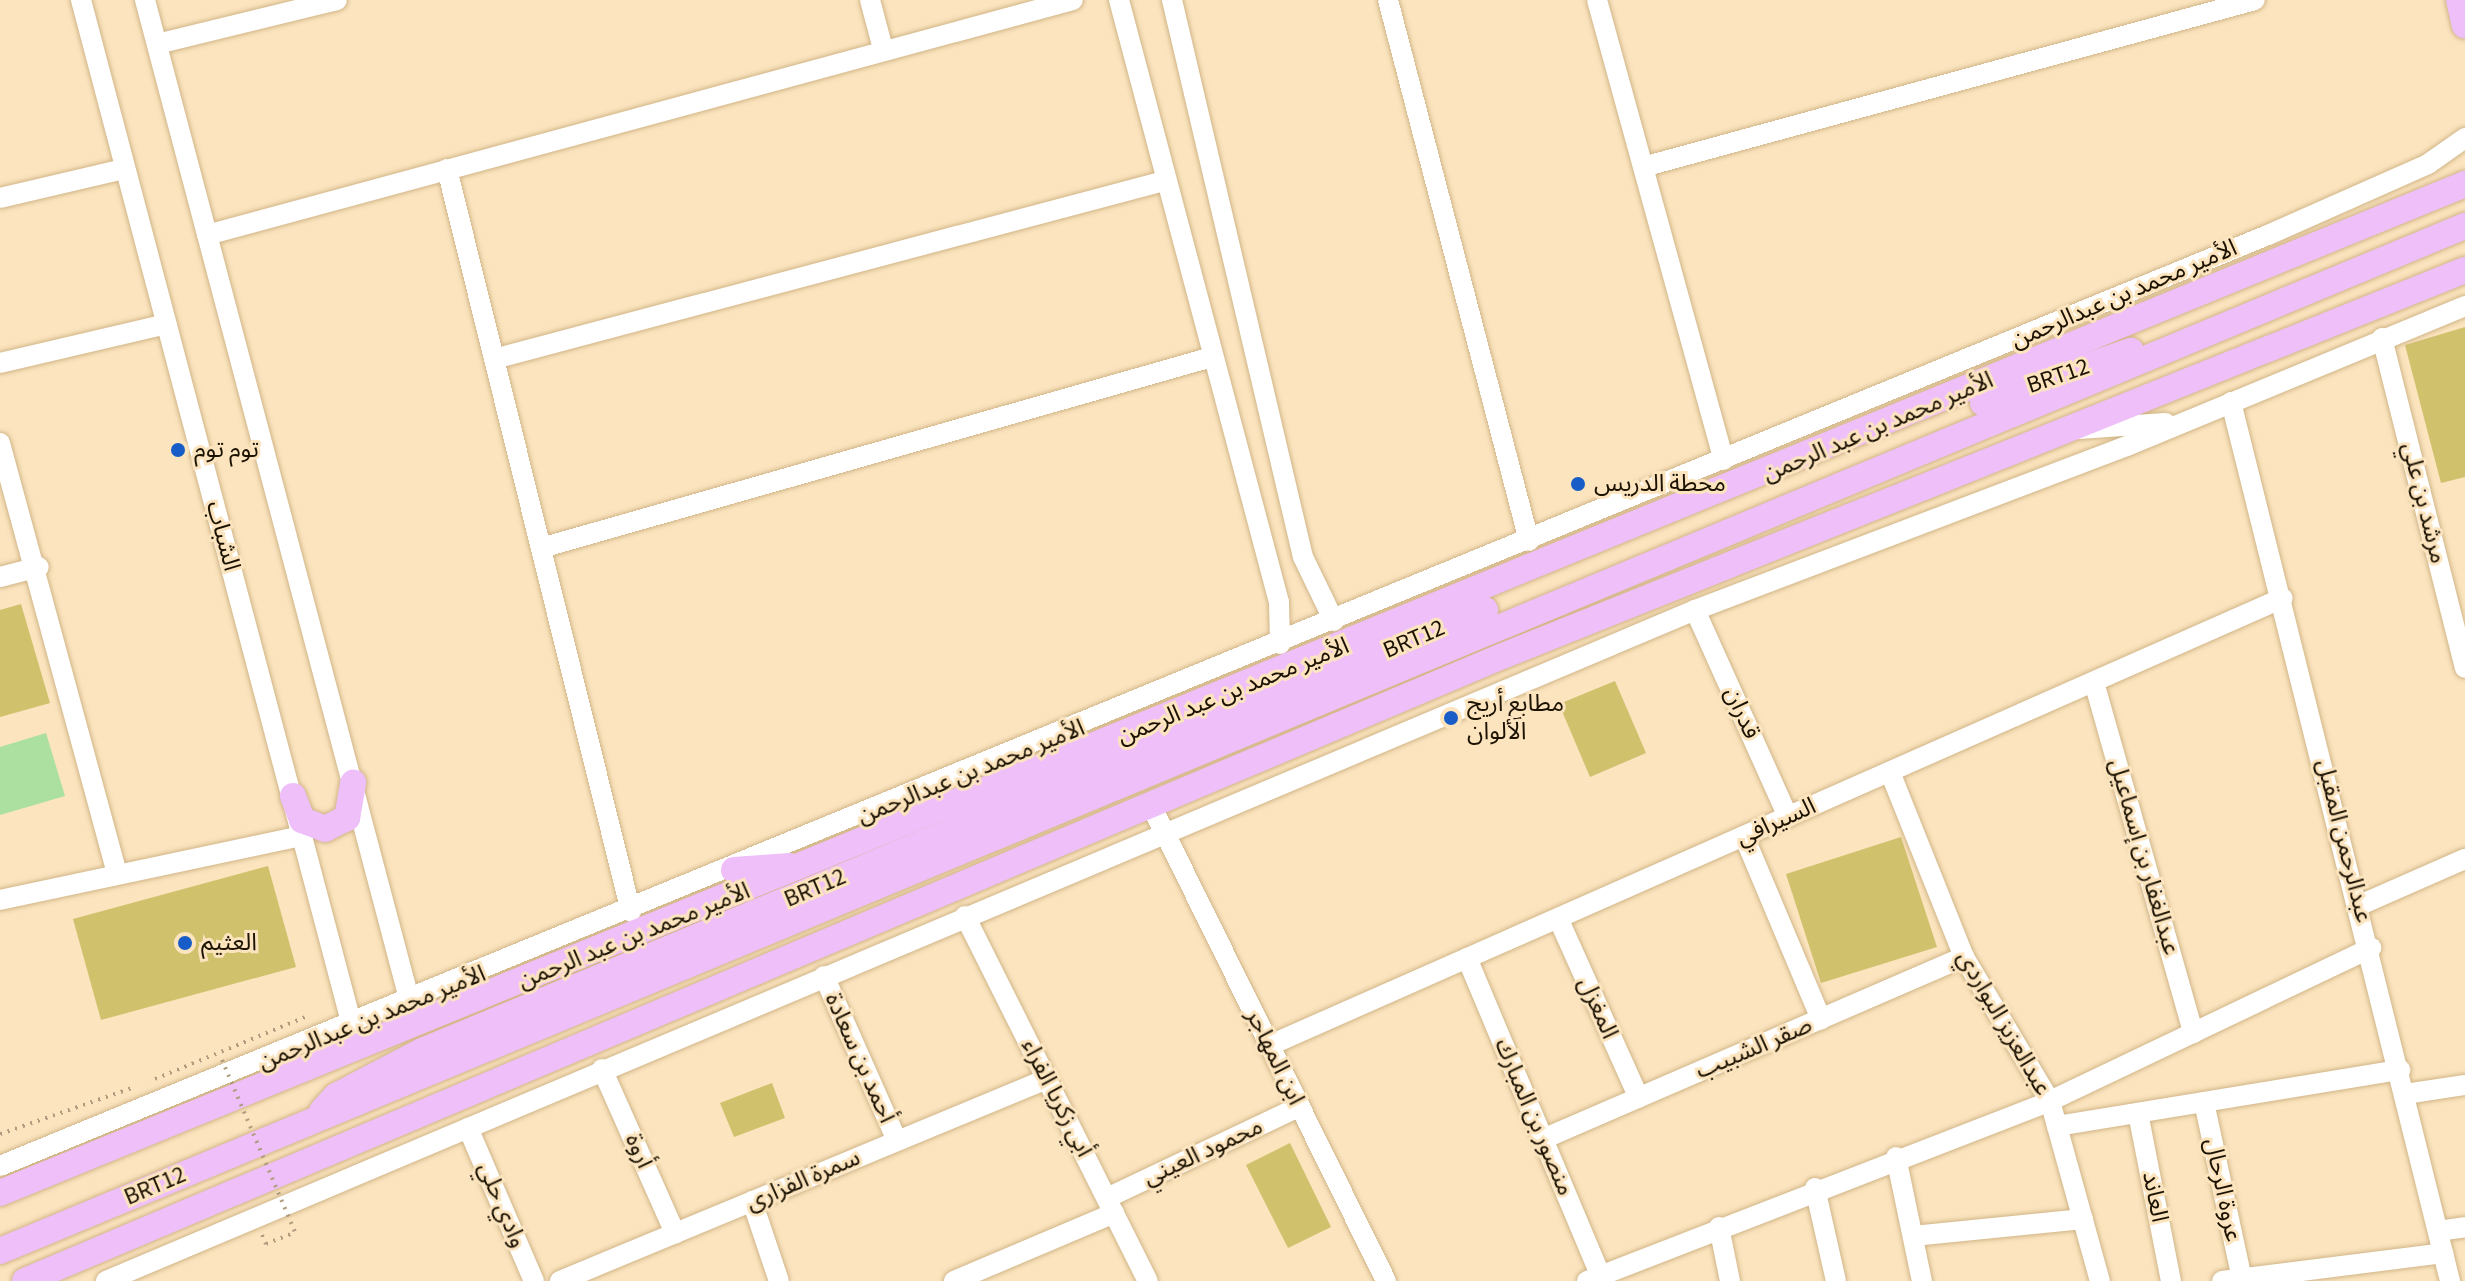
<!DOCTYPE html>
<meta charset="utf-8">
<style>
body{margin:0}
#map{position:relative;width:2465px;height:1281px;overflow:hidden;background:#fbe4be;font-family:"Source Sans 3","Noto Sans Arabic",sans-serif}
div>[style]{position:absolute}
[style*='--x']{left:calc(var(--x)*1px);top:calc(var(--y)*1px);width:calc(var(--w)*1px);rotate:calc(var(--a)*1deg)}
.green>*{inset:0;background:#ace0a0}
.building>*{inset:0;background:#d0c16d}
.path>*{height:4px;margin-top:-2px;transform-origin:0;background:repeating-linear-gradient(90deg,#af9c7e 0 2px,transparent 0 8px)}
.roads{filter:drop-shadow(0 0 2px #d1b588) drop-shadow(0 0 2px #d1b588)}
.minor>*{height:20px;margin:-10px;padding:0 10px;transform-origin:10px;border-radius:10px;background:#fff}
.major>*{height:26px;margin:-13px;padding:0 13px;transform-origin:13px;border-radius:13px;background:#efbffa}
.path-bridge>*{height:4px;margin-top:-2px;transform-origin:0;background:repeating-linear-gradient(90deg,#af9c7e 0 2px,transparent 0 8px)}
.dots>*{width:22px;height:22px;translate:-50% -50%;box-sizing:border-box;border:4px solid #fbe4be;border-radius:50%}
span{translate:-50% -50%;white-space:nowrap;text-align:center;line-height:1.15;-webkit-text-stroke:6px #fbe4be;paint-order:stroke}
.street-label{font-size:24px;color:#1c1202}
.poi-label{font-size:24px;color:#1c1202}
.left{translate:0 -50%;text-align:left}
</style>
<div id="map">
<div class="green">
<i style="clip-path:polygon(46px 733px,65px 796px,0 815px,0 747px)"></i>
</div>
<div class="building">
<i style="clip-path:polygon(2465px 327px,2465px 477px,2441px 483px,2405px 345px)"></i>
<i style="clip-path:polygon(21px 604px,50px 703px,0 717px,0 610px)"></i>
<i style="clip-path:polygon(1615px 681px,1646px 753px,1590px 777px,1559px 704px)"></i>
<i style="clip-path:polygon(1901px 837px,1937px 947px,1821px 983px,1786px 874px)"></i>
<i style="clip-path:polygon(268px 866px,296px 967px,101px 1020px,73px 919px)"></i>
<i style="clip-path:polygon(772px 1083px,785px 1118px,734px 1137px,720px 1103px)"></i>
<i style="clip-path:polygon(1290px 1143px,1331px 1227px,1288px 1248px,1246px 1165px)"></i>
</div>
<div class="path">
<i style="--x:155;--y:1079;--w:168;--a:-22.4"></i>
<i style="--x:0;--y:1134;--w:140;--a:-19.2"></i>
<i style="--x:262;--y:1235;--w:10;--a:66"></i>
<i style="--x:266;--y:1244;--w:31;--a:-22"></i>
</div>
<div class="roads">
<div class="minor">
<i style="--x:81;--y:0;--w:1061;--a:75.2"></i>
<i style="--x:145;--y:0;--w:1036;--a:75.19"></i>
<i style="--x:870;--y:0;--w:51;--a:75.1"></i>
<i style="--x:1119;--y:0;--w:623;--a:75.12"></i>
<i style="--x:1279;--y:602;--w:42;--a:88.6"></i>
<i style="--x:1172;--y:0;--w:572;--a:76.77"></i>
<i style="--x:1303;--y:557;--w:71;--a:64.2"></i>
<i style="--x:1388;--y:0;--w:559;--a:75.39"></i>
<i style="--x:1597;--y:0;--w:477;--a:74.6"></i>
<i style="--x:157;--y:44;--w:185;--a:-13.7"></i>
<i style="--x:1643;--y:167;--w:634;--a:-15.26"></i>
<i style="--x:447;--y:169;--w:765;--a:76.09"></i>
<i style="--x:0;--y:198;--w:127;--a:-13.2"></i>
<i style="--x:207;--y:235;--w:897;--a:-15.18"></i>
<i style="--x:2382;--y:338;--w:340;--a:75.9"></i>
<i style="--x:494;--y:359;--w:693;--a:-14.88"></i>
<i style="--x:0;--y:363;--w:171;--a:-13.2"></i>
<i style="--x:2231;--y:402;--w:906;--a:76.01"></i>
<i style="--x:2078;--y:429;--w:88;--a:-3.9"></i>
<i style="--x:0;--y:443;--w:446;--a:74.8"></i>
<i style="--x:541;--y:548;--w:698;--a:-15.89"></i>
<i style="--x:0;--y:577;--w:40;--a:-14.4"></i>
<i style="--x:1695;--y:610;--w:227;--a:65.8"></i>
<i style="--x:2094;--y:682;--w:365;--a:74.2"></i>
<i style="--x:1890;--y:772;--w:199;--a:68.2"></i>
<i style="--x:1964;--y:957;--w:168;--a:59.2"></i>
<i style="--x:2050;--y:1101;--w:187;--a:74.5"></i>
<i style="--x:1151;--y:805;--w:531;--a:63.72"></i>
<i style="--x:1744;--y:836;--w:199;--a:67.2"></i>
<i style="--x:0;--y:900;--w:309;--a:-12"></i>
<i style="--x:2360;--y:905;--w:115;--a:-23.7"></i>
<i style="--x:965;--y:916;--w:408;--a:63.4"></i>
<i style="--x:1558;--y:918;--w:197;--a:65.8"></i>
<i style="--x:1467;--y:958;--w:345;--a:67.2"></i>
<i style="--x:824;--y:976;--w:180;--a:66.1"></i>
<i style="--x:1268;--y:1046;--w:1109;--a:-23.82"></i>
<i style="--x:602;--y:1069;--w:180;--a:66"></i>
<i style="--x:2405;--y:1094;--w:61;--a:-8.5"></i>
<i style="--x:2204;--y:1102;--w:181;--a:77.9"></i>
<i style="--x:2138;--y:1113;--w:171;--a:78.9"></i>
<i style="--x:2057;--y:1126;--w:348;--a:-9.3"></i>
<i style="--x:468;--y:1128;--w:167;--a:66.7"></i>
<i style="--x:1543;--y:1139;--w:459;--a:-23.4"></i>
<i style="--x:1896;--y:1157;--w:127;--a:78.2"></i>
<i style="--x:0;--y:1166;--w:2452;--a:-22.32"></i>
<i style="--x:2268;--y:235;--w:175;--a:-23.9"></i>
<i style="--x:2428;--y:164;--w:45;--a:-35.1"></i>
<i style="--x:1815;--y:1188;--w:95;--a:77.3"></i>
<i style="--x:1107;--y:1198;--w:212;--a:-25.4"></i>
<i style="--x:752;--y:1201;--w:84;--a:71.4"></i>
<i style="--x:1719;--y:1227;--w:55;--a:78.5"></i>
<i style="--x:2438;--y:1231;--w:27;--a:-8"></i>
<i style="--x:1913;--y:1236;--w:171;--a:-5.7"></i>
<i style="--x:106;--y:1281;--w:1725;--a:-22.89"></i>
<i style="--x:1695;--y:610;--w:462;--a:-20.8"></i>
<i style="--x:2127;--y:446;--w:366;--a:-22.5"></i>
<i style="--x:560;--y:1281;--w:527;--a:-22.53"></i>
<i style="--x:954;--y:1281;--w:174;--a:-23"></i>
<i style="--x:1587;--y:1281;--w:497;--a:-21.2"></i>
<i style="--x:2050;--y:1101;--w:356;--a:-25.5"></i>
<i style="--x:2222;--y:1281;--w:223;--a:-7.2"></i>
</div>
<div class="major">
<i style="--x:2459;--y:0;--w:26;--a:77"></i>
<i style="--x:1983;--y:403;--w:157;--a:-19.4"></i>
<i style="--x:293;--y:796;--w:26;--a:69"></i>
<i style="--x:302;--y:820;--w:25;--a:21"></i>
<i style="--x:325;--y:829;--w:25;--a:-27"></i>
<i style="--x:347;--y:818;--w:36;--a:-80"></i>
<i style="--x:734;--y:870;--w:56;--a:-4.1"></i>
<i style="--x:322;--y:1111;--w:21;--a:-47"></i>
<i style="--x:336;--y:1096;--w:97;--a:-27.6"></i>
<i style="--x:422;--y:1051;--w:1151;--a:-22.53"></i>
<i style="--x:0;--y:1193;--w:2664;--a:-22.26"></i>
<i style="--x:0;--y:1251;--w:2670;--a:-22.58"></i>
<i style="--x:25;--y:1281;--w:1602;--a:-22.93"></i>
<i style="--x:1500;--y:657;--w:1040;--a:-21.85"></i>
</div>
</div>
<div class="path-bridge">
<i style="--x:222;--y:1060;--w:187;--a:67"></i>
</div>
<div class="dots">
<i style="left:178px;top:450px;background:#175cc7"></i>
<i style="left:1578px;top:484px;background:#175cc7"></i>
<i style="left:1451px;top:718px;background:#175cc7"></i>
<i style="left:185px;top:943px;background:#175cc7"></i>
</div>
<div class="street-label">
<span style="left:2124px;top:294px;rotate:-23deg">الأمير محمد بن عبدالرحمن</span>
<span style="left:2058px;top:376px;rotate:-19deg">BRT12</span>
<span style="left:1878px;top:427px;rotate:-23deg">الأمير محمد بن عبد الرحمن</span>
<span style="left:2424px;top:503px;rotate:76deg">مرشد بن علي</span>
<span style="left:223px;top:536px;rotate:75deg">الشباب</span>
<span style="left:1414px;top:639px;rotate:-23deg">BRT12</span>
<span style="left:1233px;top:691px;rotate:-22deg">الأمير محمد بن عبد الرحمن</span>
<span style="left:1742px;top:713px;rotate:66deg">قدران</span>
<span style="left:971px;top:772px;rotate:-22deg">الأمير محمد بن عبدالرحمن</span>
<span style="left:1776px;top:822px;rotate:-24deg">السيرافي</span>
<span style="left:2344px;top:841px;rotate:76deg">عبدالرحمن المقبل</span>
<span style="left:2144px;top:857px;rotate:74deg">عبدالغفار بن إسماعيل</span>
<span style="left:815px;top:888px;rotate:-23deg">BRT12</span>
<span style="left:634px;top:936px;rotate:-22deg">الأمير محمد بن عبد الرحمن</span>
<span style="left:1598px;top:1008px;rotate:66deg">المغزل</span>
<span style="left:372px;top:1018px;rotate:-22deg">الأمير محمد بن عبدالرحمن</span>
<span style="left:2004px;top:1023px;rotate:60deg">عبدالعزيز البواردي</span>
<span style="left:1754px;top:1048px;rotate:-23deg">صقر الشبيب</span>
<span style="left:1275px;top:1057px;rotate:64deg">ابن المهاجر</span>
<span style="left:860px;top:1058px;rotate:66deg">أحمد بن سعادة</span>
<span style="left:1057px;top:1098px;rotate:63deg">أبي زكريا الفراء</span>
<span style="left:1534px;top:1117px;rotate:67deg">منصور بن المبارك</span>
<span style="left:639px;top:1151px;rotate:66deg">أروة</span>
<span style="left:1203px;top:1152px;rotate:-25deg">محمود العيني</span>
<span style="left:803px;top:1180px;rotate:-23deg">سمرة الفزارى</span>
<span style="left:155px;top:1186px;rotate:-23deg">BRT12</span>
<span style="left:2223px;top:1190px;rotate:78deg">عروة الرحال</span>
<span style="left:2155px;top:1197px;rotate:79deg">العاند</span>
<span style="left:502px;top:1205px;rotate:67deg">وادي حلي</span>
</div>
<div class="poi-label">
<span class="left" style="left:194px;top:450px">توم توم</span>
<span class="left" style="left:1594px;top:484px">محطة الدريس</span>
<span class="left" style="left:1467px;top:718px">مطابع أريج<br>الألوان</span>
<span class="left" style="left:201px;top:943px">العثيم</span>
</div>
</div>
